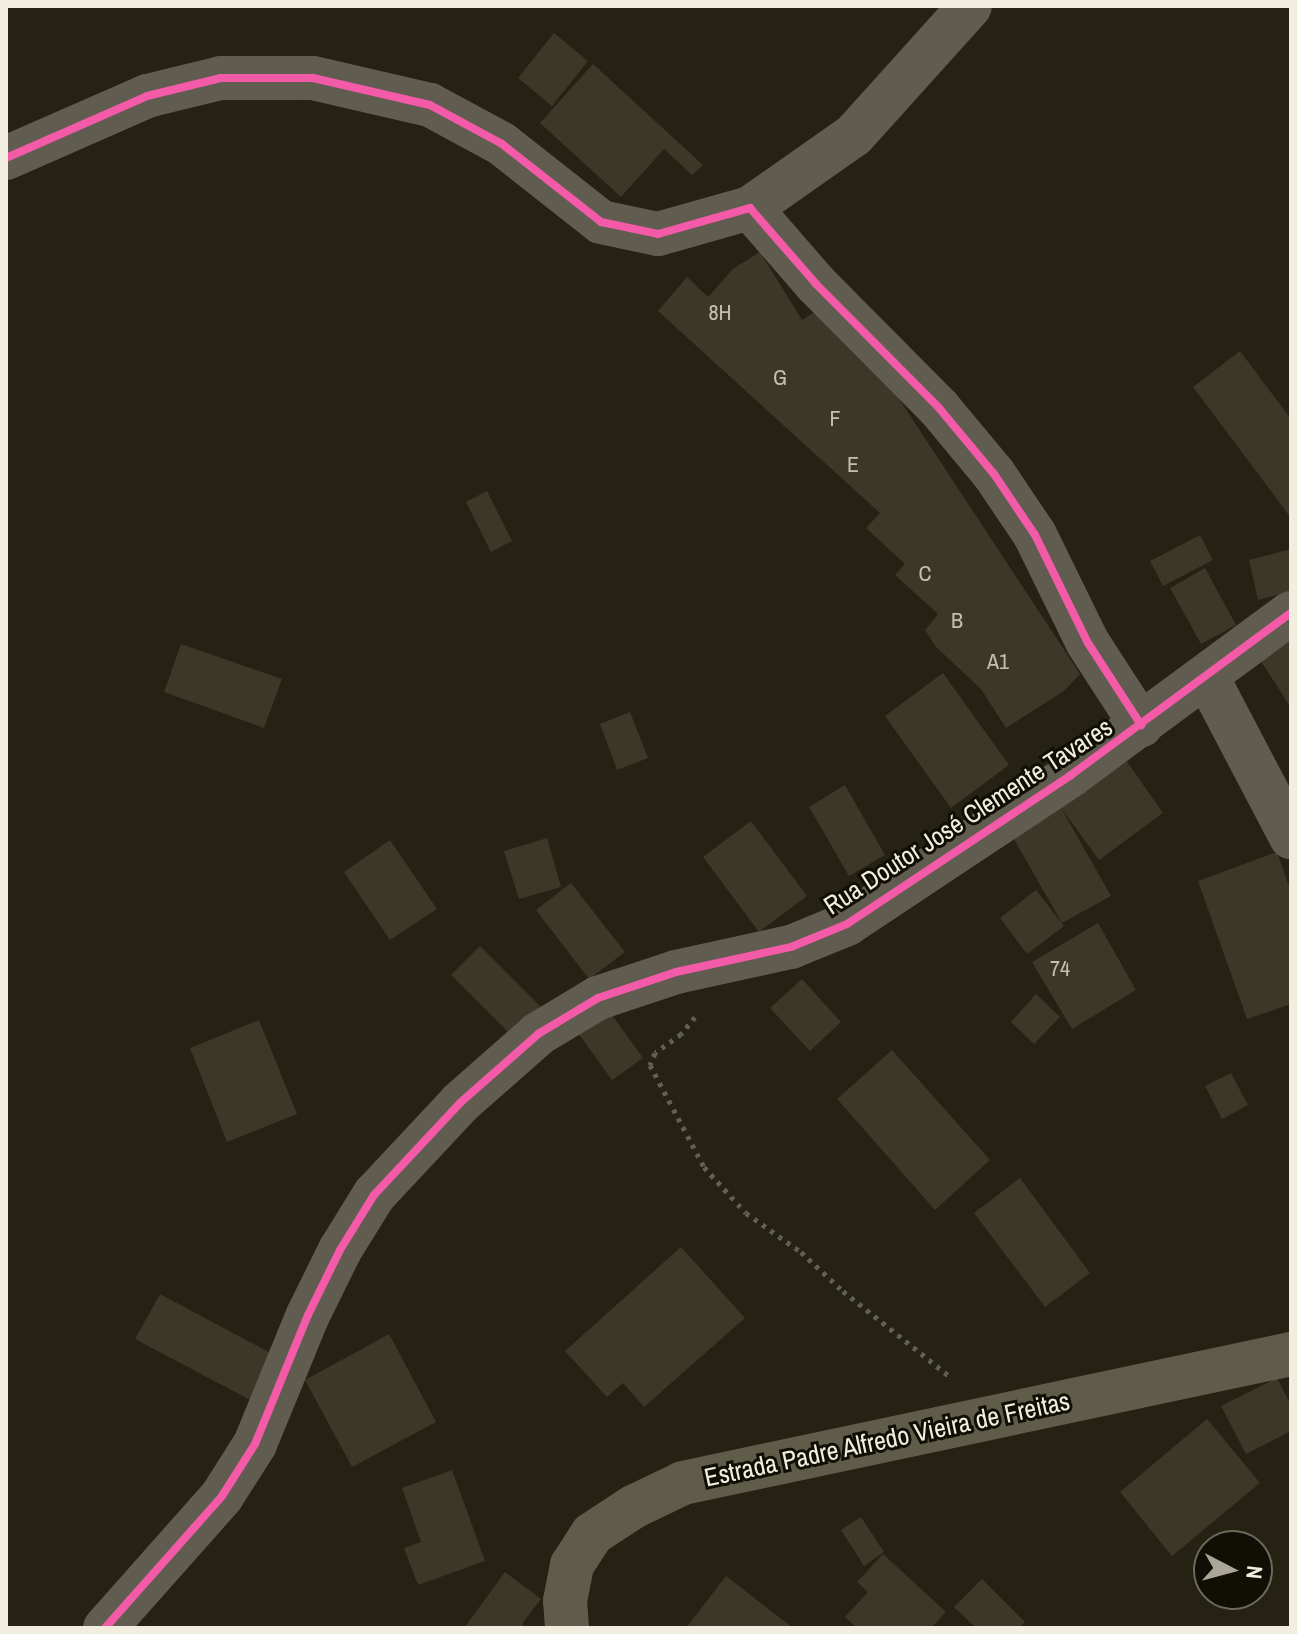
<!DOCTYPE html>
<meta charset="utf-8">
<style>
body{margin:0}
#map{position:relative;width:1297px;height:1634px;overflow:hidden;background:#252113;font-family:"Archivo Narrow",sans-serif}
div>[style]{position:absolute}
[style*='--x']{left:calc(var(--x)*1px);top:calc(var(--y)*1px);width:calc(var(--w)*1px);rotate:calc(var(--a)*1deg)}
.building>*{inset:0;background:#3c3828}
.path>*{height:5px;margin-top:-2.5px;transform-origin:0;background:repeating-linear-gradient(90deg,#615e53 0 4px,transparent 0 10px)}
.minor>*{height:44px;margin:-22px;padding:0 22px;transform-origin:22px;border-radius:22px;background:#605c50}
.major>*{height:44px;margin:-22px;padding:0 22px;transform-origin:22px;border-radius:22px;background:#605c4a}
.cycleway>*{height:8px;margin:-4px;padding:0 4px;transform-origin:4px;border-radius:4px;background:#f35aa7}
span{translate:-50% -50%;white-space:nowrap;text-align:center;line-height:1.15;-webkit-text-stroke:6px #110f05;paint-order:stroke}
.number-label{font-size:22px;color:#c4c0b1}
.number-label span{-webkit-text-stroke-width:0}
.street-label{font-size:26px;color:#f2eedf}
.frame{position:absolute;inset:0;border:8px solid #f2eedf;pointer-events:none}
.north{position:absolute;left:1193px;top:1530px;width:80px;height:80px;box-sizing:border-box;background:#110f05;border:2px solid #6b685c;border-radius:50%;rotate:96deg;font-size:22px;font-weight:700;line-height:32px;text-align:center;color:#f2eedf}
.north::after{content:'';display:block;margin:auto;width:28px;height:36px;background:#aaa698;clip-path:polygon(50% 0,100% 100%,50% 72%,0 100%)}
</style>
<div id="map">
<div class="building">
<i style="clip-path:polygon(554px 33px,588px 61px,552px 106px,518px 78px)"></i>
<i style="clip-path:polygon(593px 64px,703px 165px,692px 175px,664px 149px,621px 197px,540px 123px)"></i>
<i style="clip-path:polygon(760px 252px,802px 320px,821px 308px,888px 382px,1080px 674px,1064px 691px,1006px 728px,981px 689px,936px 647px,925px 630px,938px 614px,895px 575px,905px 564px,866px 528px,880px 513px,658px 311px,687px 277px,708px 297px,733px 269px)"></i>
<i style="clip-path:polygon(1240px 351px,1291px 419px,1291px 518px,1193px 387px)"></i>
<i style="clip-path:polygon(487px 491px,512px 541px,491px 552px,466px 502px)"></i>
<i style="clip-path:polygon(1200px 535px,1213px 560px,1163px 586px,1150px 561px)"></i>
<i style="clip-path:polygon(1291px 549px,1291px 591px,1258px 600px,1249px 560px)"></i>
<i style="clip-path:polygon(1205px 568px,1236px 625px,1201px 644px,1170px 588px)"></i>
<i style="clip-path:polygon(1291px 632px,1291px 708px,1257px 655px)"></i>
<i style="clip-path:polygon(181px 644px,282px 679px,264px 728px,164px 692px)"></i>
<i style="clip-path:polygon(943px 673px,1009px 765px,951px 808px,885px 716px)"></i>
<i style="clip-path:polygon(630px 712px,648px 758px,617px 770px,600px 724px)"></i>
<i style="clip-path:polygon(1121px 753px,1163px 813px,1099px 860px,1056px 801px)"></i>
<i style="clip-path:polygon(845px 785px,885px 855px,849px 876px,809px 807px)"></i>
<i style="clip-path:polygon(1060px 806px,1111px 896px,1062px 923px,1011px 834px)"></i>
<i style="clip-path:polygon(751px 821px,807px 896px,759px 932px,703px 857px)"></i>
<i style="clip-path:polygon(547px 838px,561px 887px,519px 899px,504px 851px)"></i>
<i style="clip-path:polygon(390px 840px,437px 909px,390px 940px,344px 872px)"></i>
<i style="clip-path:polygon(1277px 852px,1291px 892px,1291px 1004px,1247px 1019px,1198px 881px)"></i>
<i style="clip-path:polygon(571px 883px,625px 952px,589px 979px,536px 910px)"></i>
<i style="clip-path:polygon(1036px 890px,1064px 926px,1027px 954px,1000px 918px)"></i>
<i style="clip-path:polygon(1098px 923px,1136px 990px,1072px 1029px,1032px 962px)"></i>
<i style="clip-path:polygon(480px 946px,547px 1013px,519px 1043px,451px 975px)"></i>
<i style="clip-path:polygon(802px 979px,841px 1022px,810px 1051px,770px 1008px)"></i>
<i style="clip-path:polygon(1036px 994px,1060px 1017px,1034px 1044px,1011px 1022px)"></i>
<i style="clip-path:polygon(604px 1004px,643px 1058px,612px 1080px,573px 1026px)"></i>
<i style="clip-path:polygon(259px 1020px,297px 1114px,227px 1142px,190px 1048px)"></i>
<i style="clip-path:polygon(892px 1050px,990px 1160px,935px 1210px,837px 1099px)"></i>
<i style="clip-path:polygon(1231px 1073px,1248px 1105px,1222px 1119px,1205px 1086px)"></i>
<i style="clip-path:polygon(1020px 1178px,1090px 1273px,1045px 1307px,974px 1213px)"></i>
<i style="clip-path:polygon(681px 1247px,745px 1318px,644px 1407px,623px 1383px,607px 1397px,565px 1351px)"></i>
<i style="clip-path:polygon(160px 1294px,278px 1357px,254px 1402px,135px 1339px)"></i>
<i style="clip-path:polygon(389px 1334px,436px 1422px,352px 1467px,305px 1380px)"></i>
<i style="clip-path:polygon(1277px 1378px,1291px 1405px,1291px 1431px,1246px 1454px,1221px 1406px)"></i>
<i style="clip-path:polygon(1207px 1419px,1260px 1483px,1172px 1556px,1120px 1492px)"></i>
<i style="clip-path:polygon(452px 1470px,485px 1561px,418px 1585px,404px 1548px,421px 1542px,402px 1488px)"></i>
<i style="clip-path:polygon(861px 1517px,884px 1552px,864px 1566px,841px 1530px)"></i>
<i style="clip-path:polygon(883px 1554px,946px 1612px,931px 1628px,857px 1628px,845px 1617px,868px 1592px,857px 1582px)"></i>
<i style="clip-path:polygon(505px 1572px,541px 1599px,522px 1624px,527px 1628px,464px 1628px)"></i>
<i style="clip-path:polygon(726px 1576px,793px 1628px,686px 1628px)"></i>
<i style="clip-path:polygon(982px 1579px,1025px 1622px,1019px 1628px,976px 1628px,954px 1607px)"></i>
</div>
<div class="path">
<i style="--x:695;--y:1017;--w:22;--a:129"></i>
<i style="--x:681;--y:1034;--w:32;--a:144"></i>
<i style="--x:655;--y:1053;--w:13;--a:113"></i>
<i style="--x:650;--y:1065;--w:115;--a:62.1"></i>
<i style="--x:704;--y:1167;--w:62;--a:47.6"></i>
<i style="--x:746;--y:1213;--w:67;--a:35.3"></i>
<i style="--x:801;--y:1252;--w:57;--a:42.9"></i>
<i style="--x:843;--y:1291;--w:136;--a:38.7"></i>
</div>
<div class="minor">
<i style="--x:6;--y:158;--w:154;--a:-23.7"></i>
<i style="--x:147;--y:96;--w:76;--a:-13.7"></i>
<i style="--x:221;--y:78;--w:92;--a:0"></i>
<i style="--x:313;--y:78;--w:120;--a:13"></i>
<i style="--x:430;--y:105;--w:82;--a:28.4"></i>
<i style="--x:502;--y:144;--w:126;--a:38.2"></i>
<i style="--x:601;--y:222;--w:58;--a:11.9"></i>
<i style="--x:658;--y:234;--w:96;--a:-15.8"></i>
<i style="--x:750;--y:208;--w:127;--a:-35.1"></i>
<i style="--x:854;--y:135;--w:173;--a:-48"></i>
<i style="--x:750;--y:208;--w:101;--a:49"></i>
<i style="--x:816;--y:284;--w:175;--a:45.2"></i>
<i style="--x:939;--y:408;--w:86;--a:50.2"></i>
<i style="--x:994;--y:474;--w:73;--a:56.1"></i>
<i style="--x:1035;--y:535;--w:120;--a:63.9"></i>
<i style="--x:1088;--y:643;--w:98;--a:57.1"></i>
<i style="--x:1207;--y:677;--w:181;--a:62.3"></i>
<i style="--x:105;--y:1628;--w:176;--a:-48.4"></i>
<i style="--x:222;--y:1496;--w:62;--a:-57.6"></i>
<i style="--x:255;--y:1444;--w:139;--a:-67.7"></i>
<i style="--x:308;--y:1315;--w:72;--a:-63.8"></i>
<i style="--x:340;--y:1250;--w:65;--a:-58.3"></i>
<i style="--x:374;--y:1195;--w:127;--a:-46.9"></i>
<i style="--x:461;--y:1102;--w:103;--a:-41.4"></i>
<i style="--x:538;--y:1034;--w:70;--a:-31"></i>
<i style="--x:598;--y:998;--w:82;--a:-18.4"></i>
<i style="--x:676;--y:972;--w:118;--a:-12.3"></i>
<i style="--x:791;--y:947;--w:61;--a:-22.3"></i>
<i style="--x:847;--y:924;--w:269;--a:-33.6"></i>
<i style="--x:1071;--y:775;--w:273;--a:-36.4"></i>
</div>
<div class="major">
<i style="--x:567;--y:1628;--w:27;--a:-94"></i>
<i style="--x:565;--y:1601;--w:37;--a:-79"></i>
<i style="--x:572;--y:1565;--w:37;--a:-57"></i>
<i style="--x:592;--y:1534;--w:49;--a:-33.4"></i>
<i style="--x:633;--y:1507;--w:55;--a:-25.6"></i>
<i style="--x:683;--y:1483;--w:622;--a:-11.98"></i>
</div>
<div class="cycleway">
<i style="--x:6;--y:158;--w:154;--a:-23.7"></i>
<i style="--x:147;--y:96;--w:76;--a:-13.7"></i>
<i style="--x:221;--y:78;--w:92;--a:0"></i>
<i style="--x:313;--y:78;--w:120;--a:13"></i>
<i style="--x:430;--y:105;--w:82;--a:28.4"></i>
<i style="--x:502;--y:144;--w:126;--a:38.2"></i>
<i style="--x:601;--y:222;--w:58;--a:11.9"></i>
<i style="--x:658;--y:234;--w:96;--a:-15.8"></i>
<i style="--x:750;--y:208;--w:101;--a:49"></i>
<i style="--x:816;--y:284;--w:175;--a:45.2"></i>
<i style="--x:939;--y:408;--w:86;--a:50.2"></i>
<i style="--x:994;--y:474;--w:73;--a:56.1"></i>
<i style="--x:1035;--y:535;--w:120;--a:63.9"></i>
<i style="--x:1088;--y:643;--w:98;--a:57.1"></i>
<i style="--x:105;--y:1628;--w:176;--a:-48.4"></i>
<i style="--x:222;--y:1496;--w:62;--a:-57.6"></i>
<i style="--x:255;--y:1444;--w:139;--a:-67.7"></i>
<i style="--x:308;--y:1315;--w:72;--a:-63.8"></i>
<i style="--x:340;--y:1250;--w:65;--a:-58.3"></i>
<i style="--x:374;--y:1195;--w:127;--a:-46.9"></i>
<i style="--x:461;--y:1102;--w:103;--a:-41.4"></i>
<i style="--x:538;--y:1034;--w:70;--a:-31"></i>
<i style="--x:598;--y:998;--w:82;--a:-18.4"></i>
<i style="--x:676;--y:972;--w:118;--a:-12.3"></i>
<i style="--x:791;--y:947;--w:61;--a:-22.3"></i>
<i style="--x:847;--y:924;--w:269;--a:-33.6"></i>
<i style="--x:1071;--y:775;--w:273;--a:-36.4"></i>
</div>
<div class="number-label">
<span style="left:720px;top:313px">8H</span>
<span style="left:780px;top:378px">G</span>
<span style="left:835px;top:419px">F</span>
<span style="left:853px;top:465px">E</span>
<span style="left:925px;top:574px">C</span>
<span style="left:957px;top:621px">B</span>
<span style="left:998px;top:662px">A1</span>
<span style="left:1060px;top:969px">74</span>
</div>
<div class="street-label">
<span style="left:968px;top:816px;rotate:-33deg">Rua Doutor José Clemente Tavares</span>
<span style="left:887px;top:1439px;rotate:-12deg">Estrada Padre Alfredo Vieira de Freitas</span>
</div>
<div class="frame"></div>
<div class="north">N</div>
</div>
